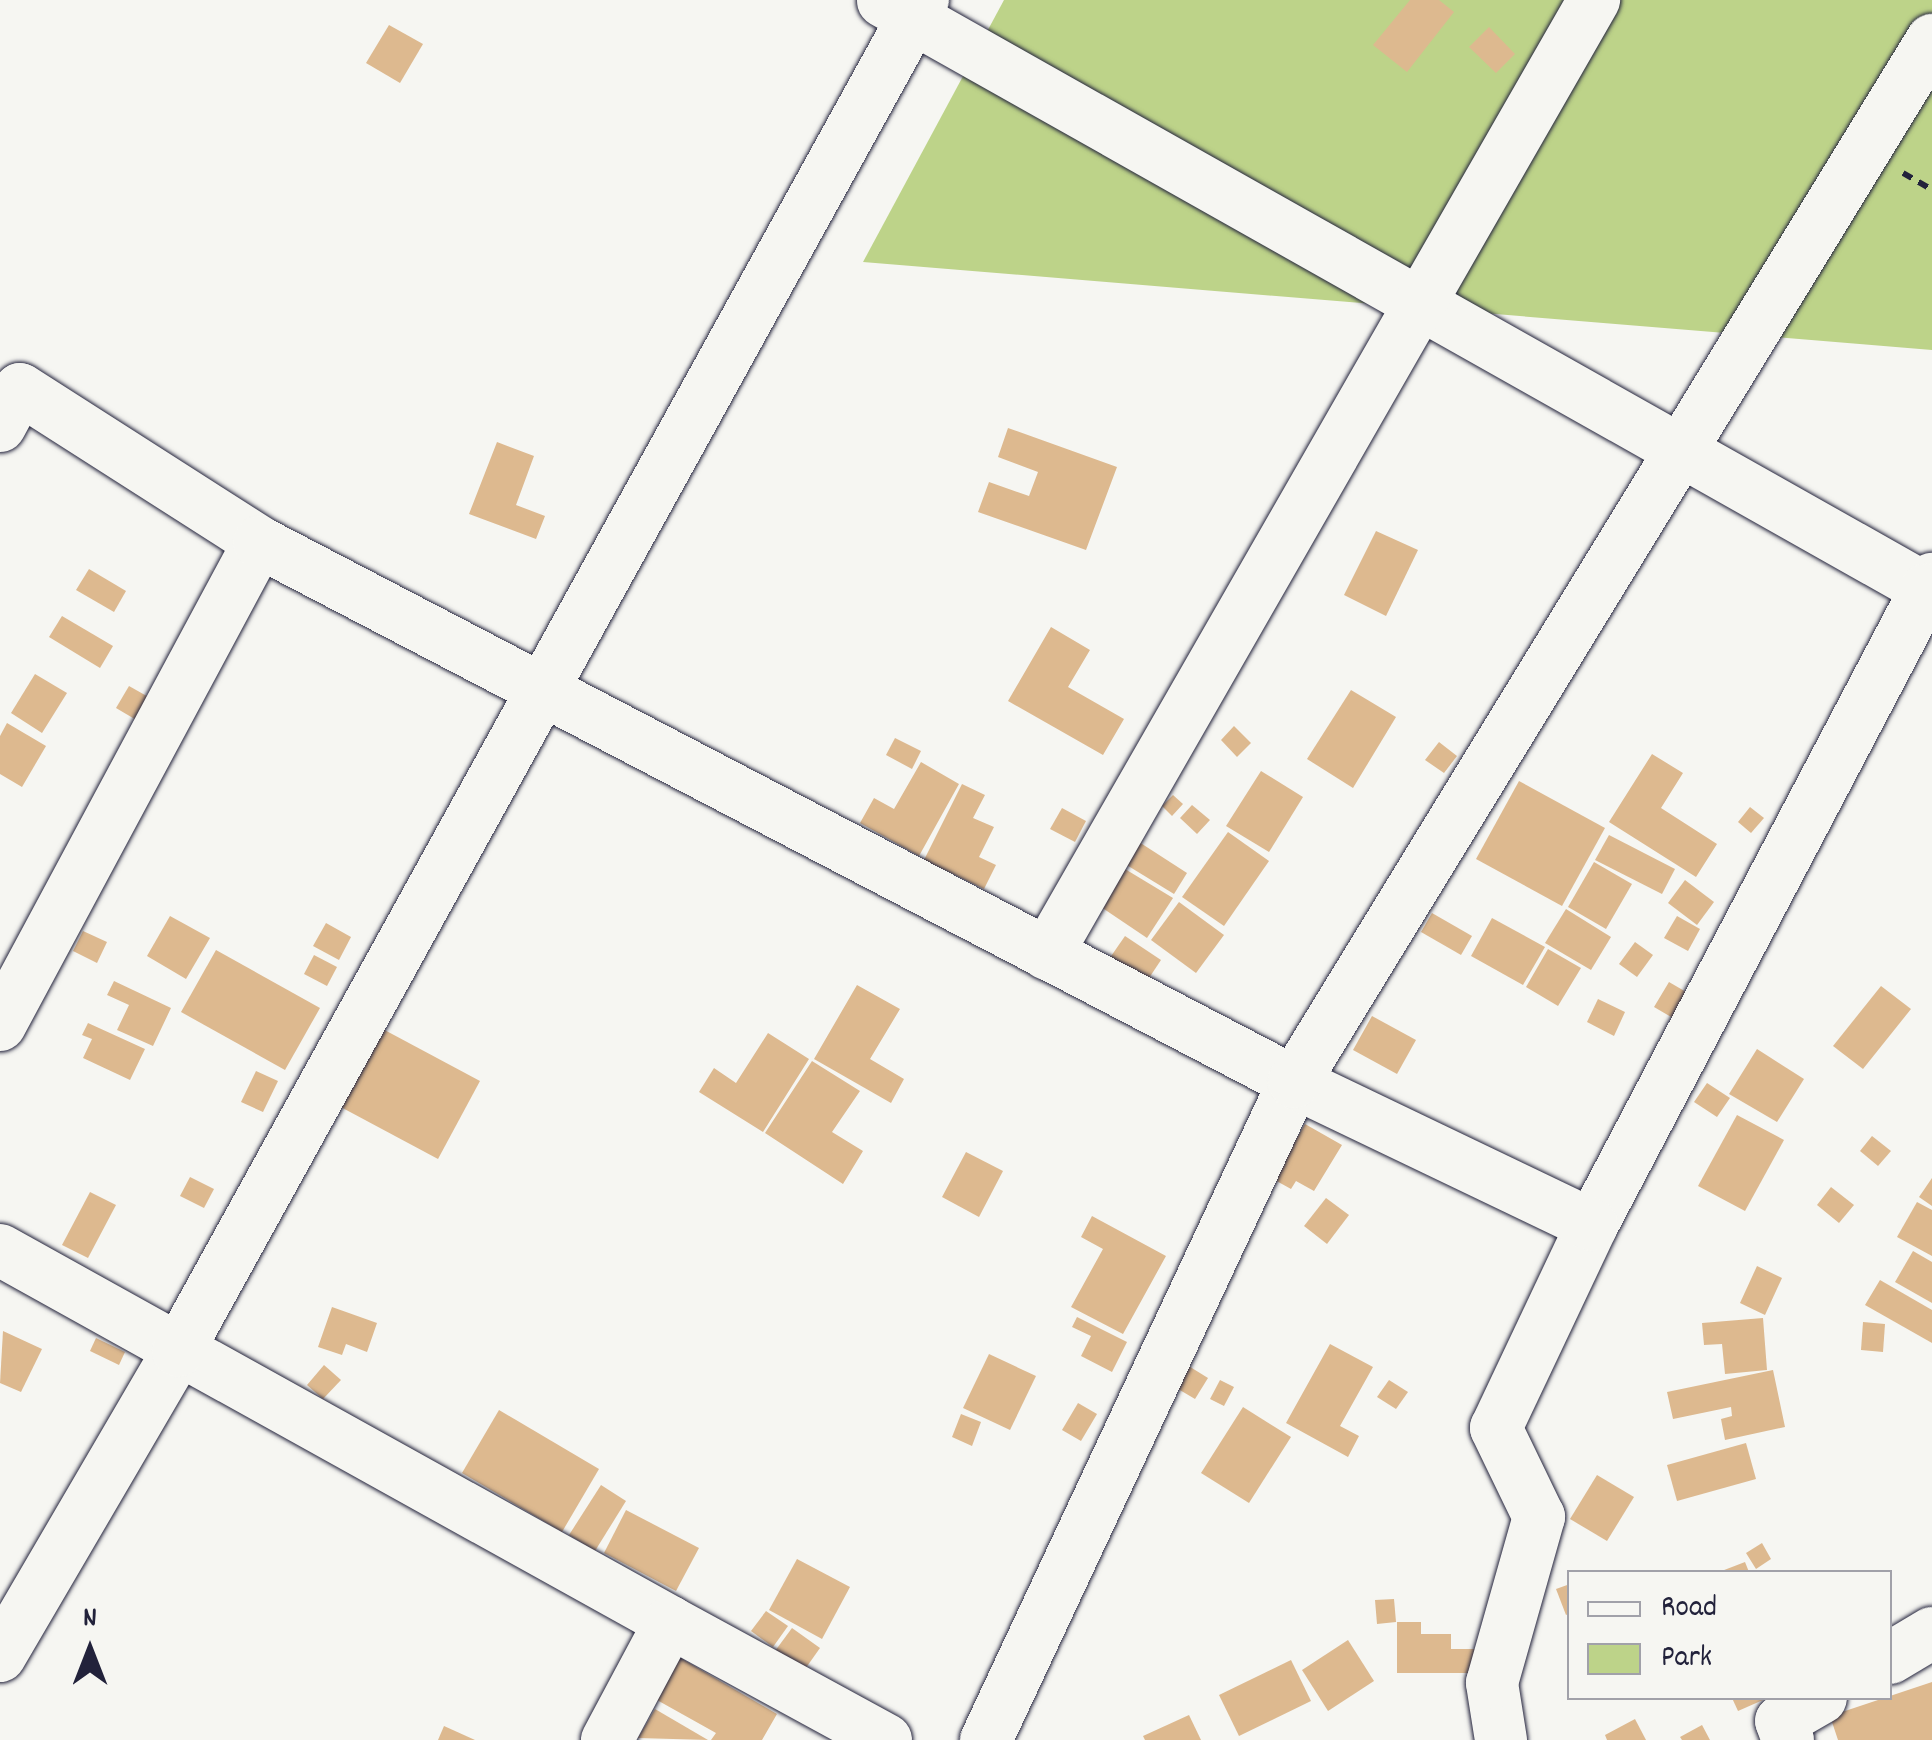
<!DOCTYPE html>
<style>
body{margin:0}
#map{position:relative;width:1932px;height:1740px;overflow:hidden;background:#f6f6f2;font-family:Dekko,sans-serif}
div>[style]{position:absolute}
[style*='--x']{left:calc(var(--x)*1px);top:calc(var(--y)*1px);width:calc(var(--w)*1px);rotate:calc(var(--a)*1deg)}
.green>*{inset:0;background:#bdd389}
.building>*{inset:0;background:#ddb98f}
.path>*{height:6px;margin-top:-3px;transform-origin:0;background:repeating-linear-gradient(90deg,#22223b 0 10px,transparent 0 18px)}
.roads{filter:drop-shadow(0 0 2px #22223b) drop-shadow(0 0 2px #22223b)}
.minor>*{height:52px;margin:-26px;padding:0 26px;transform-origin:26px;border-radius:26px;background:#f6f6f2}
span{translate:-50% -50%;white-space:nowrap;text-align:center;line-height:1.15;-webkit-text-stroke:10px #f6f6f2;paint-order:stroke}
.legend{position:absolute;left:1567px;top:1570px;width:325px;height:130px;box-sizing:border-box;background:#f6f6f2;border:2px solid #a1a1a9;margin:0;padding:12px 18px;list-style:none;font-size:30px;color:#22223b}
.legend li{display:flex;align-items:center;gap:20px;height:50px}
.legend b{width:50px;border:2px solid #a1a1a9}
.north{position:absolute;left:40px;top:1600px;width:100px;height:100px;-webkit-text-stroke:8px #f6f6f2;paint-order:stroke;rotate:0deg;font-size:28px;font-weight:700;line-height:40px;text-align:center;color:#22223b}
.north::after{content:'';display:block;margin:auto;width:35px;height:45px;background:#22223b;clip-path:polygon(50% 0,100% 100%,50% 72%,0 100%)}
</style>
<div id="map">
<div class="green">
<i style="clip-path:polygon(1004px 0,1932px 0,1932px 350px,863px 262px)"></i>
</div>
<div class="building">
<i style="clip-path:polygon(1410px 0,1439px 0,1454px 12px,1407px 72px,1373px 45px)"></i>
<i style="clip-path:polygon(389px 25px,423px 44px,400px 83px,366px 63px)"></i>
<i style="clip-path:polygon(1489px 27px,1515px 54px,1496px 73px,1469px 47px)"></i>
<i style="clip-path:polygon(1008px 428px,1117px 467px,1086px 550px,978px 512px,989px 482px,1029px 496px,1038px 472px,998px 457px)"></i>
<i style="clip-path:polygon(497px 442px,534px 456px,516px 505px,545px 516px,536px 539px,469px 514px)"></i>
<i style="clip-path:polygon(1376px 531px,1418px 550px,1386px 616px,1344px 595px)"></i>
<i style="clip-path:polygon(89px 569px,126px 591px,114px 612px,76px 590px)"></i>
<i style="clip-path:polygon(62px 616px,113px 646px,100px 668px,49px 637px)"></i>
<i style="clip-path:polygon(1051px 627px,1090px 650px,1068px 687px,1124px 719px,1103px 755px,1008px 701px)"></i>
<i style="clip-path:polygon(35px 674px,67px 693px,42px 733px,11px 713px)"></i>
<i style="clip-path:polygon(129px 686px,152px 699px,138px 721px,116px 708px)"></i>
<i style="clip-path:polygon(1351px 690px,1396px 717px,1353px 788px,1307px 759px)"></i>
<i style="clip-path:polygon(7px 723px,46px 746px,22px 787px,0 774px,0 736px)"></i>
<i style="clip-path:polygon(1234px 726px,1251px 743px,1237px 757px,1221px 740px)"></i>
<i style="clip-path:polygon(895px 738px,921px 751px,912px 769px,886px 755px)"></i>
<i style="clip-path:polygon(1439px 742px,1457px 756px,1444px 773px,1425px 760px)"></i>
<i style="clip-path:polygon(1652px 754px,1683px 773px,1661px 808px,1717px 844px,1696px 877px,1609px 822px)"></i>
<i style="clip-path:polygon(921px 762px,959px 784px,919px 856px,860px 823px,874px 798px,894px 809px)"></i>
<i style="clip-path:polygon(1261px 771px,1303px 797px,1269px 852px,1226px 826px)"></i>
<i style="clip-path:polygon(1519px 781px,1605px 828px,1562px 906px,1476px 859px)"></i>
<i style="clip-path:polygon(962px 784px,985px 795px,973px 818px,994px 827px,979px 857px,996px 865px,984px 889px,924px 860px)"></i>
<i style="clip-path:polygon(1173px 795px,1183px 804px,1172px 816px,1162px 806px)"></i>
<i style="clip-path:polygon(1192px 805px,1210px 820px,1197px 834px,1180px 818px)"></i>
<i style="clip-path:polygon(1750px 807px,1764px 818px,1751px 833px,1738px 822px)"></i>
<i style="clip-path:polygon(1062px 808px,1086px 821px,1075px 842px,1050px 829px)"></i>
<i style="clip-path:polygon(1228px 832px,1269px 861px,1224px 926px,1182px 897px)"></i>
<i style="clip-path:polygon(1609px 835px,1675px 869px,1662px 894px,1595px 860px)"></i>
<i style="clip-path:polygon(1139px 842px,1187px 873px,1174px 894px,1125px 864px)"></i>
<i style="clip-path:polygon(1594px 862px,1632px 884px,1606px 929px,1568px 907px)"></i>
<i style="clip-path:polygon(1125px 869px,1173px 898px,1147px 938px,1101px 907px)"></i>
<i style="clip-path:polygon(1685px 880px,1714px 902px,1697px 925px,1668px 903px)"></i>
<i style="clip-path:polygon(1179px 902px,1224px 935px,1196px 973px,1151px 940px)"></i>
<i style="clip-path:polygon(1566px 909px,1611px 937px,1591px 970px,1545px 943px)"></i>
<i style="clip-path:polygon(1432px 913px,1472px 936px,1461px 955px,1421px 932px)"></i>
<i style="clip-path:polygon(170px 916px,210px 938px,186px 979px,147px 956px)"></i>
<i style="clip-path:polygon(1677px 916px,1700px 929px,1688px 951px,1664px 938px)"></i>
<i style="clip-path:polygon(1492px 918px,1545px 947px,1523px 985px,1471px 956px)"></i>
<i style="clip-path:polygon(326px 923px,351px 937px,339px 960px,313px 946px)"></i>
<i style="clip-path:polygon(83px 931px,107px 942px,97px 963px,73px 951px)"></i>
<i style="clip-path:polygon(1125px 936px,1161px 960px,1143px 987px,1107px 962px)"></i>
<i style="clip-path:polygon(1635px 942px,1653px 955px,1637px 977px,1619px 964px)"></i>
<i style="clip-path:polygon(1548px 949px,1581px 968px,1558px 1006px,1526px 987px)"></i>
<i style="clip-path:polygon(216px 950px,320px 1008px,285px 1070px,181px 1012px)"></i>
<i style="clip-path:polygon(314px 955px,337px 967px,327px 986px,304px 974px)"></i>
<i style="clip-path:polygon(114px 981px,171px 1008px,153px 1046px,117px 1030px,129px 1005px,107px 995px)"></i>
<i style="clip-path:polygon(1669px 982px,1693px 996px,1678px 1021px,1654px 1007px)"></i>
<i style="clip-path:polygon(857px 985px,900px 1009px,870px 1059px,904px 1079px,891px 1103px,814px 1059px)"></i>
<i style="clip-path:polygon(1881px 986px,1911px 1009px,1863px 1069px,1833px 1046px)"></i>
<i style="clip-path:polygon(1598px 999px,1625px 1012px,1614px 1036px,1587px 1022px)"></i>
<i style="clip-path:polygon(1372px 1016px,1416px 1040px,1397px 1074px,1353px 1050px)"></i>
<i style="clip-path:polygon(364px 1019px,480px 1081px,438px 1159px,322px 1097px)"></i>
<i style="clip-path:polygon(88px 1023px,145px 1049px,130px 1080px,83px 1058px,92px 1039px,82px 1035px)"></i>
<i style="clip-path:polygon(768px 1033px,809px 1059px,763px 1132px,699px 1092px,714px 1068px,736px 1083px)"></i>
<i style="clip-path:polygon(1757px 1049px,1804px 1079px,1777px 1122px,1729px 1094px)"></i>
<i style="clip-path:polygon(812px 1061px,860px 1091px,832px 1132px,863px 1151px,843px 1184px,765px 1133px)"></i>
<i style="clip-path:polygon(256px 1071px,278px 1081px,263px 1112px,241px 1102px)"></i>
<i style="clip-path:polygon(1707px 1083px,1730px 1098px,1717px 1117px,1694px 1102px)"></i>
<i style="clip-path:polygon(1737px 1115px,1784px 1140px,1745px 1211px,1698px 1186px)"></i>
<i style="clip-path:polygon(1305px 1124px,1342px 1145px,1314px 1191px,1296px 1181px,1291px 1189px,1273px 1179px)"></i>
<i style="clip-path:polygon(1872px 1136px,1891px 1151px,1878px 1166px,1860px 1151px)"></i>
<i style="clip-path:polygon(966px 1152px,1003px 1171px,979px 1217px,942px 1197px)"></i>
<i style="clip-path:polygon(190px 1177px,214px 1189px,204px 1208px,180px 1196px)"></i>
<i style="clip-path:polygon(1932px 1178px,1932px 1206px,1919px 1197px)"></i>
<i style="clip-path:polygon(1831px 1187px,1854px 1205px,1839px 1223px,1817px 1205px)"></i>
<i style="clip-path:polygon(90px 1192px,116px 1205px,88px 1258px,62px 1245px)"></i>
<i style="clip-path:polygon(1326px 1198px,1349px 1215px,1327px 1244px,1304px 1226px)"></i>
<i style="clip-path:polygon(1917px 1202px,1932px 1210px,1932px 1256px,1897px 1237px)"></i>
<i style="clip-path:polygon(1092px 1216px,1166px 1256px,1123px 1334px,1071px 1307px,1103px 1249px,1081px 1237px)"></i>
<i style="clip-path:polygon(1913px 1251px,1932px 1262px,1932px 1303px,1895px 1282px)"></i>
<i style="clip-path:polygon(1757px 1266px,1782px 1278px,1765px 1315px,1740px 1303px)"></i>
<i style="clip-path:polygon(1880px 1280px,1932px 1310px,1932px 1343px,1865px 1305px)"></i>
<i style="clip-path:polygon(332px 1307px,377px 1323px,367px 1352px,346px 1344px,342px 1355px,318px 1347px)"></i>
<i style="clip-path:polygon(1077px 1317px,1127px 1342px,1112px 1372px,1081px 1356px,1091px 1336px,1072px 1327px)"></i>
<i style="clip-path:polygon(1763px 1318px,1767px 1370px,1725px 1374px,1722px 1344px,1704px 1345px,1702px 1323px)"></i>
<i style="clip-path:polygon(1863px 1322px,1885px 1324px,1883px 1352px,1861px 1350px)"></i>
<i style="clip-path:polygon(3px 1331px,42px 1349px,21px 1392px,0 1383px)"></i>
<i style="clip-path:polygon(96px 1338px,125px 1352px,119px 1365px,90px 1351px)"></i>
<i style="clip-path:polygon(1330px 1344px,1373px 1367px,1340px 1426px,1359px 1436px,1348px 1457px,1286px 1423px)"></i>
<i style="clip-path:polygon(989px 1354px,1036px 1376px,1010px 1430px,963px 1408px)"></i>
<i style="clip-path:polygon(324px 1365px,341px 1380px,323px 1399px,307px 1385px)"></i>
<i style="clip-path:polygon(1187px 1365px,1208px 1378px,1195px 1399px,1173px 1386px)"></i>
<i style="clip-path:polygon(1773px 1370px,1785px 1427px,1725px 1440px,1721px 1419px,1732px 1416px,1731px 1407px,1673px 1419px,1667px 1392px)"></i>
<i style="clip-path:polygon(1220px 1380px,1234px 1387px,1224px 1406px,1210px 1399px)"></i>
<i style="clip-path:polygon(1389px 1380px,1408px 1392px,1396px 1409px,1377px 1397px)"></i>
<i style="clip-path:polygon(1078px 1403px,1097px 1414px,1081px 1441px,1062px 1430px)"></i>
<i style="clip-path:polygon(1243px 1407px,1291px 1437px,1249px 1503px,1201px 1473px)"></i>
<i style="clip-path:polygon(499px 1410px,599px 1469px,562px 1532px,462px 1473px)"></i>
<i style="clip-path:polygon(961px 1414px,981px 1422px,972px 1446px,952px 1437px)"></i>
<i style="clip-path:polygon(1746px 1443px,1756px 1479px,1677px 1501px,1667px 1465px)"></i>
<i style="clip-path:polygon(1597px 1475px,1634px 1497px,1607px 1541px,1570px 1519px)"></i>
<i style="clip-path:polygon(601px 1485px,626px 1501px,595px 1551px,569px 1535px)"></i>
<i style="clip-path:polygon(626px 1510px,699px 1548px,676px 1591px,604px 1553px)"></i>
<i style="clip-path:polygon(1762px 1543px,1771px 1559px,1756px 1569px,1746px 1553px)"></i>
<i style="clip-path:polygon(797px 1559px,850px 1587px,822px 1639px,769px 1610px)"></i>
<i style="clip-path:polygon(1745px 1562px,1749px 1572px,1719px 1572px)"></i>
<i style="clip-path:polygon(1570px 1584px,1570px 1613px,1566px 1615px,1556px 1589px)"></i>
<i style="clip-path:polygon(1394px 1599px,1396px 1622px,1377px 1624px,1375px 1600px)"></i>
<i style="clip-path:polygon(766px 1611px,788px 1626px,773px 1647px,751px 1631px)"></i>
<i style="clip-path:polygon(1397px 1622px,1421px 1622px,1421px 1634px,1451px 1634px,1451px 1649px,1475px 1649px,1475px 1673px,1397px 1673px)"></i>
<i style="clip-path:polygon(792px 1628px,820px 1648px,803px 1672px,775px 1651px)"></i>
<i style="clip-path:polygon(1348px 1640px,1374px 1681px,1328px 1711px,1302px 1670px)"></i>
<i style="clip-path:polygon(672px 1653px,777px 1714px,762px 1740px,711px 1740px,716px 1733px,648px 1695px)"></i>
<i style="clip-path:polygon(1291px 1660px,1311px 1701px,1239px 1736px,1219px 1695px)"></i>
<i style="clip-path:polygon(1932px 1682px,1932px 1740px,1838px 1740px,1830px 1716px)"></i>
<i style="clip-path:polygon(1732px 1698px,1762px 1698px,1763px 1700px,1738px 1711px)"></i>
<i style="clip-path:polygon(655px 1709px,708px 1740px,638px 1738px)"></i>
<i style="clip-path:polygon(1189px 1715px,1201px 1740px,1145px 1740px,1143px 1736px)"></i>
<i style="clip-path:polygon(1635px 1719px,1646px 1740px,1607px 1740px,1605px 1735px)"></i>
<i style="clip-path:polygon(1702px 1725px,1710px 1740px,1682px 1740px,1680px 1737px)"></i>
<i style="clip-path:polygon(444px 1726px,475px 1740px,438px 1740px)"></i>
</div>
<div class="path">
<i style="--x:1903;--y:173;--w:34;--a:30"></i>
</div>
<div class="roads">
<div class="minor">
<i style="--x:883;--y:1;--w:1197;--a:29.41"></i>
<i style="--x:1926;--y:589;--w:12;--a:-59"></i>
<i style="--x:0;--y:426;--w:42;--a:-61.6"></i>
<i style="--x:20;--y:389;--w:284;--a:32.6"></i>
<i style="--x:1047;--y:954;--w:1100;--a:-60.17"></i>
<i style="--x:0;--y:1025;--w:548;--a:-61.8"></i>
<i style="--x:259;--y:542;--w:1167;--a:27.55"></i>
<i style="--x:1294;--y:1082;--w:727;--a:115.08"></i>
<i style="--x:1592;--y:1225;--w:718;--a:-62.29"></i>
<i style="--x:0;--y:1250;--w:766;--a:29.04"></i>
<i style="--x:670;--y:1622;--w:134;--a:118.1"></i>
<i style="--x:670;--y:1622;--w:246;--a:28.6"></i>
<i style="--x:0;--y:1656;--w:353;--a:-59.7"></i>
<i style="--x:178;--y:1351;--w:1543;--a:-61.13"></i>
<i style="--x:1890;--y:1658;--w:49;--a:-30.8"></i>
<i style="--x:1501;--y:1740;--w:58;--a:-99"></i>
<i style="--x:1492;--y:1683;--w:173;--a:-74.2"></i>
<i style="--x:1539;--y:1517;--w:99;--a:-115.8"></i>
<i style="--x:1496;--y:1428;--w:225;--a:-64.7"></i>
<i style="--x:1592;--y:1225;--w:331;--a:-154.4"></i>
<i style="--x:1294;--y:1082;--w:1222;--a:-58.52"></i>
<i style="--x:1788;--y:1740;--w:20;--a:-110"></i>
<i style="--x:1781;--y:1721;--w:46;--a:-29.9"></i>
</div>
</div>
<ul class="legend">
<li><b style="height:12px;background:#f6f6f2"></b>Road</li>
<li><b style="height:28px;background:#bdd389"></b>Park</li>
</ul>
<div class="north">N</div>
</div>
